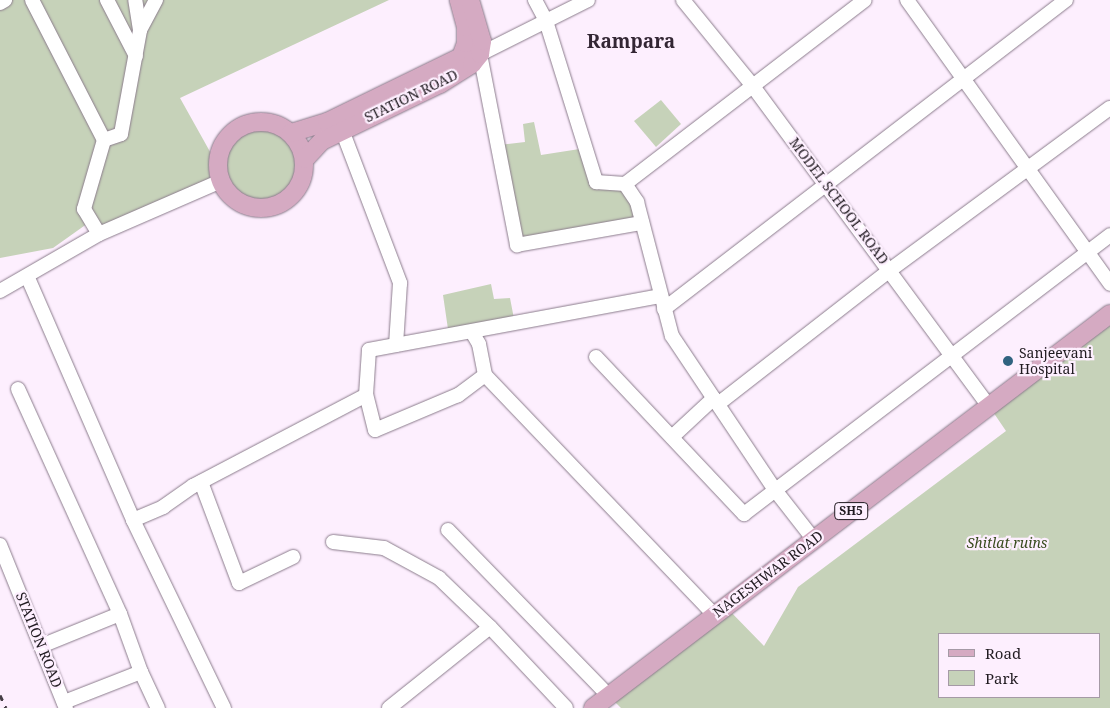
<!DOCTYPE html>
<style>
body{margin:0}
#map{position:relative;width:1110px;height:708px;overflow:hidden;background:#fdeffe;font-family:"Noto Serif",serif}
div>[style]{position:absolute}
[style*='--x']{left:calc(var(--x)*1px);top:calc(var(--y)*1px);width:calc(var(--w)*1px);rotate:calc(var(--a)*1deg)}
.green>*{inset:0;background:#c6d2b9}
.round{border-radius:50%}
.roads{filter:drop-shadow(0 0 1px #8b7c8c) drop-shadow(0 0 1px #8b7c8c)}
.minor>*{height:14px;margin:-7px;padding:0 7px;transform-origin:7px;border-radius:7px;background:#fff}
.major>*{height:18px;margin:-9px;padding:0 9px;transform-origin:9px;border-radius:9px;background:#d5aac2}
.major>.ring{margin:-9px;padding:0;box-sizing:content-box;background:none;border:18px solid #d5aac2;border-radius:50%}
.rail>*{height:3px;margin-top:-1.5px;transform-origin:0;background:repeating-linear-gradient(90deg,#453e45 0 6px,transparent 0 12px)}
.dots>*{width:14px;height:14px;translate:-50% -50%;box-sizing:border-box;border:2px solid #fdeffe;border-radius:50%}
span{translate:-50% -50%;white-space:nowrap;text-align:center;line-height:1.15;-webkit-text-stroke:4.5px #fdeffe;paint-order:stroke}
.shield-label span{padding:1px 4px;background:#fdeffe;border:1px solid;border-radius:4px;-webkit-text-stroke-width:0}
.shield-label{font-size:12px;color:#211b21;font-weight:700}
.street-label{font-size:14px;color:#211b21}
.poi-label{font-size:14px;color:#211b21}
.left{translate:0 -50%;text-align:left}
.park-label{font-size:14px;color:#384b1e;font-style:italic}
.district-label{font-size:19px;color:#332634;font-weight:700}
.legend{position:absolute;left:938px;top:633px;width:162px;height:65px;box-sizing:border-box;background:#fdeffe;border:1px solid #a59aa6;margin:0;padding:6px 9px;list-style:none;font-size:15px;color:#211b21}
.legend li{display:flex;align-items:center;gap:10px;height:25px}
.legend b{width:25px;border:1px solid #a59aa6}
</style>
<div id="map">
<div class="green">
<i style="clip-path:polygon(5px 0,389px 0,180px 98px,218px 166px,221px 181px,99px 234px,91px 221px,53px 248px,0 258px,0 3px)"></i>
<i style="clip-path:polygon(661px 100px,681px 124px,656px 147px,634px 121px)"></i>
<i style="clip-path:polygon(534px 122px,541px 155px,586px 148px,596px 181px,625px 184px,642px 223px,517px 245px,498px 145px,525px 142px,523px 124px)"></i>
<i class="round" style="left:226px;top:130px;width:70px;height:70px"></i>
<i style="clip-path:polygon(491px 284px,494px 299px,510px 298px,515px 324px,449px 336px,443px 295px)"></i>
<i style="clip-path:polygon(evenodd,1110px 314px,1110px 708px,621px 708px,609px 696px,726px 607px,764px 646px,798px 587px,1006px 431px,989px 406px,1110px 314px,939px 634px,1099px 634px,1099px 697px,939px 697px,939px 634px)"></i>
</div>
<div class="roads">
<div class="minor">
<i style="--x:32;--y:0;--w:157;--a:62.8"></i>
<i style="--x:104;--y:140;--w:72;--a:106.2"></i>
<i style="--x:84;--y:209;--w:29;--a:59"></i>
<i style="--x:107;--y:0;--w:63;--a:62.6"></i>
<i style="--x:535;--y:0;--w:24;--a:62"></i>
<i style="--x:546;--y:21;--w:169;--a:72.7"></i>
<i style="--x:596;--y:182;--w:29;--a:4"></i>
<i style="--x:625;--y:184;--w:22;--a:56"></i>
<i style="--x:637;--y:202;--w:138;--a:75.4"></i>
<i style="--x:672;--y:336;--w:185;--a:56.2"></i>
<i style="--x:775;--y:490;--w:63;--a:52"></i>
<i style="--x:588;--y:0;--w:121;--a:153.4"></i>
<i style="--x:480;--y:54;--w:195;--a:79"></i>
<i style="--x:517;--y:245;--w:127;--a:-10"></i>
<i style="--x:683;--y:0;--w:109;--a:50.9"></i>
<i style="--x:752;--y:85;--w:399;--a:53.6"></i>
<i style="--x:907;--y:0;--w:349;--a:54.4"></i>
<i style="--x:0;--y:3;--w:6;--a:-31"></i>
<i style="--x:140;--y:30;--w:34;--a:-62"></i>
<i style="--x:342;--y:130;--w:164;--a:69.2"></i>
<i style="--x:400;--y:283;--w:62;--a:93.7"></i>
<i style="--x:104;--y:140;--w:18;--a:-19"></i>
<i style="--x:121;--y:134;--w:106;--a:-79.6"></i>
<i style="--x:140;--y:30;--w:30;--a:-99"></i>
<i style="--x:625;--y:184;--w:302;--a:-37.5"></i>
<i style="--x:28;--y:278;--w:264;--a:66.5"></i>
<i style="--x:133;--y:520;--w:33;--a:-23"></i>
<i style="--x:163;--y:507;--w:37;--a:-35"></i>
<i style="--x:193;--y:486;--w:195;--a:-27.7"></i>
<i style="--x:0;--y:291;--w:114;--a:-29.9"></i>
<i style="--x:99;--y:234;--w:133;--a:-23.5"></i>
<i style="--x:664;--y:309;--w:507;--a:-37.55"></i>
<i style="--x:472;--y:332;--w:14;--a:60"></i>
<i style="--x:479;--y:344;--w:32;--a:79"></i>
<i style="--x:485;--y:375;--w:34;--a:143"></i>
<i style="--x:458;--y:395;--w:90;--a:157.1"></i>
<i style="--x:375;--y:430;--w:36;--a:-104"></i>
<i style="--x:366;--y:395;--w:45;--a:-86.2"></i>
<i style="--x:369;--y:350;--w:297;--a:-10.5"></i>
<i style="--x:596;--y:357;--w:216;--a:46.7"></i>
<i style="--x:744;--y:514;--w:460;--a:-37.3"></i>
<i style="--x:485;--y:375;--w:332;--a:46.3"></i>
<i style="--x:18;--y:389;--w:247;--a:65.6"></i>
<i style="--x:718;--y:404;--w:218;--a:-37.9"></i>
<i style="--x:890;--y:270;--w:273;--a:-36.4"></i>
<i style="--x:672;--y:437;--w:57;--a:-42.9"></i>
<i style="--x:201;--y:482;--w:108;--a:69.4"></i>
<i style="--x:239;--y:583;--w:60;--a:-25.7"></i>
<i style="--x:133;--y:520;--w:209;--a:64.2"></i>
<i style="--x:448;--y:530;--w:231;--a:45.9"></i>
<i style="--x:333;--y:542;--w:51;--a:6.7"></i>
<i style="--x:384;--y:548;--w:63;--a:28.6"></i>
<i style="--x:439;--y:578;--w:71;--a:43.9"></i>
<i style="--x:0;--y:545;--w:176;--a:68"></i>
<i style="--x:41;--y:646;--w:85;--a:-22.1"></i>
<i style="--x:120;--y:614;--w:62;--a:70.1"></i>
<i style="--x:141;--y:672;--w:83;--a:158.7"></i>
<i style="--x:141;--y:672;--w:40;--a:65"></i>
<i style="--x:389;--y:708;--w:129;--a:-38.7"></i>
<i style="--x:490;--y:627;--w:111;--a:46.8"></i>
</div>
<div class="major">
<i class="ring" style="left:218px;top:122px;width:68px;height:68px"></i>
<i style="--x:291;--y:133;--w:38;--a:-17"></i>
<i style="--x:327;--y:122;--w:149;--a:-25.9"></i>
<i style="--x:461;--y:57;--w:15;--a:-70"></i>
<i style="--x:466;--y:43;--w:16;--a:-90"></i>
<i style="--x:466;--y:27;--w:28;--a:-105"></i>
<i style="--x:305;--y:159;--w:25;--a:-47"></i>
<i style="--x:322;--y:141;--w:131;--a:-25.8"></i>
<i style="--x:440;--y:84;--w:38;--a:-32"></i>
<i style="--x:472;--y:64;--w:13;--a:-51"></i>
<i style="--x:480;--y:54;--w:13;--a:-81"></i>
<i style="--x:482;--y:41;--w:43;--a:-106.3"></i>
<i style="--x:593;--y:708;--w:650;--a:-37.31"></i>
</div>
</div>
<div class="rail">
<i style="--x:0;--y:695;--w:14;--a:65"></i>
</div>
<div class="dots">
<i style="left:1008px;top:361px;background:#306380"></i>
</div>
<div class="shield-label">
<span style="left:851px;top:511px">SH5</span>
</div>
<div class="street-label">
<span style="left:411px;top:96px;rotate:-26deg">STATION ROAD</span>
<span style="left:839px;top:201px;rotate:53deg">MODEL SCHOOL ROAD</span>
<span style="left:768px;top:574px;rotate:-37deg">NAGESHWAR ROAD</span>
<span style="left:39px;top:640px;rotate:68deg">STATION ROAD</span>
</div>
<div class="poi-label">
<span class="left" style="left:1019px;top:361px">Sanjeevani<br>Hospital</span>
</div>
<div class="park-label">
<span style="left:1007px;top:543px">Shitlat ruins</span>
</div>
<div class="district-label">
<span style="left:631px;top:42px">Rampara</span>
</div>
<ul class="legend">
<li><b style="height:6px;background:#d5aac2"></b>Road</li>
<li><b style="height:14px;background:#c6d2b9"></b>Park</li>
</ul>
</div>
